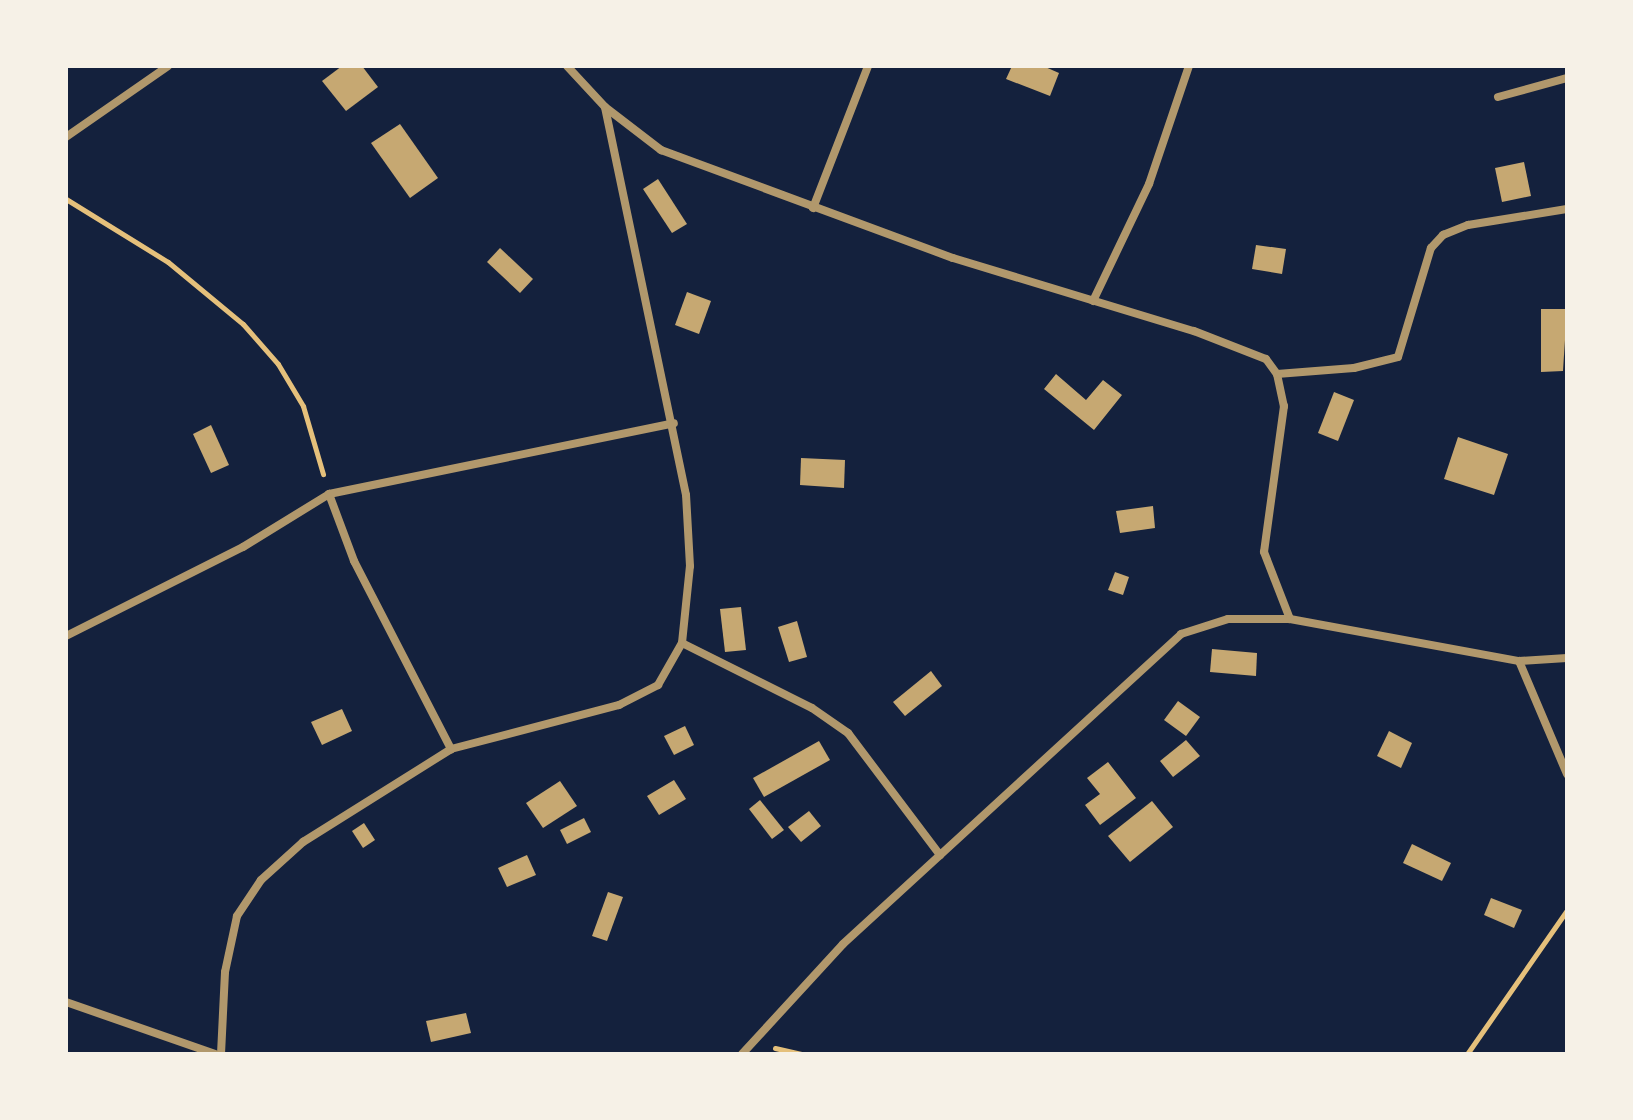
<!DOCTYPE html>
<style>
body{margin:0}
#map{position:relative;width:1633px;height:1120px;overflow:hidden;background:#14213d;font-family:Ubuntu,sans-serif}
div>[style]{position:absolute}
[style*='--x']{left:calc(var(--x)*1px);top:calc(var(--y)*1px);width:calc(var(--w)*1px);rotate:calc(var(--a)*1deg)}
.building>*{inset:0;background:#c6a872}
.path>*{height:5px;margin:-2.5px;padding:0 2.5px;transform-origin:2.5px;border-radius:2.5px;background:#e5c07b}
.minor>*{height:8px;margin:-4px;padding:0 4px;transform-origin:4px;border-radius:4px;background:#b1986c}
span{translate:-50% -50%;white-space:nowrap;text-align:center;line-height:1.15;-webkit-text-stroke:6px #f6f1e7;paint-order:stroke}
.frame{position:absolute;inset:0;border:68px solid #f6f1e7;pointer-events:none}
</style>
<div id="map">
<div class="building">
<i style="clip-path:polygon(342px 66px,362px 66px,378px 87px,346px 111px,322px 81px)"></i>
<i style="clip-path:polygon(1012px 66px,1043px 66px,1059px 73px,1050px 96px,1006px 79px)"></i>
<i style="clip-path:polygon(400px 124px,438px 178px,410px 198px,371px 143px)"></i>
<i style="clip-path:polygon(1524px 162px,1531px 196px,1502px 202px,1495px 168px)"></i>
<i style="clip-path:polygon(658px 179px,687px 224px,672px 233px,643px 189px)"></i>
<i style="clip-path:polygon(1256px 245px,1286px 249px,1282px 274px,1252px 269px)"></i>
<i style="clip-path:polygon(500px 248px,533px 279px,520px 293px,487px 262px)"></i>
<i style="clip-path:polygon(687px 292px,711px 301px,699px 334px,675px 325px)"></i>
<i style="clip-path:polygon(1541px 309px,1567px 309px,1563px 371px,1541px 372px)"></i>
<i style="clip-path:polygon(1056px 374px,1086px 400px,1103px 380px,1122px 395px,1094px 430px,1044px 389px)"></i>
<i style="clip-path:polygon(1334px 392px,1354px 400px,1338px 441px,1318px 433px)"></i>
<i style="clip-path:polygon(211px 425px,229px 465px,211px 473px,193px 434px)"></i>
<i style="clip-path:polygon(1458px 437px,1508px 454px,1494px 495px,1444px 479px)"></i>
<i style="clip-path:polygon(801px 458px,845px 460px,844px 488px,800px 485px)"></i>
<i style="clip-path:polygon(1153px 506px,1155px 528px,1120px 533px,1116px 511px)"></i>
<i style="clip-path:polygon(1115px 572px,1129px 577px,1123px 595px,1108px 590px)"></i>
<i style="clip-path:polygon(741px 607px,746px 650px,725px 652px,720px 609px)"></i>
<i style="clip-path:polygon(797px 621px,807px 657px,789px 662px,778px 627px)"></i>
<i style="clip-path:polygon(1212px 649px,1257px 653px,1256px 676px,1210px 672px)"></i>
<i style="clip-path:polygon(931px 671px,942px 686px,905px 716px,893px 702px)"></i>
<i style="clip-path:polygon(1178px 701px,1200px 717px,1186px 736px,1164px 720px)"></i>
<i style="clip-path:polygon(342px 709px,352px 731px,322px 745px,311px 722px)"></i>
<i style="clip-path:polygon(685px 726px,694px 745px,674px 755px,664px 736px)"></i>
<i style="clip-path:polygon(1389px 731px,1412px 743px,1401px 768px,1377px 756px)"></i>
<i style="clip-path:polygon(1186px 740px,1200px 756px,1173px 777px,1160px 761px)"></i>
<i style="clip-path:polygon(819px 741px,830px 760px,764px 797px,753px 778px)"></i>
<i style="clip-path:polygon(1108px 762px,1136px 798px,1100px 825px,1085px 805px,1100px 794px,1087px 778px)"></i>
<i style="clip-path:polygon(674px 780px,686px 799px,659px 815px,647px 796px)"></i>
<i style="clip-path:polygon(560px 781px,577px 806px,543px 828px,526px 803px)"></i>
<i style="clip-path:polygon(760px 800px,784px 830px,772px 839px,749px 809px)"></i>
<i style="clip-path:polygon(1152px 801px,1173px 827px,1130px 862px,1108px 836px)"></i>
<i style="clip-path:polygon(809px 811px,821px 826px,801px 842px,788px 827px)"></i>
<i style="clip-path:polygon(584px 818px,591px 832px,567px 844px,560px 830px)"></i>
<i style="clip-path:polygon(364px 823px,375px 840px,363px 848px,352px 831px)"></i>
<i style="clip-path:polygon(1412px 844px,1451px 863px,1442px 881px,1403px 863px)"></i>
<i style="clip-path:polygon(527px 855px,536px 875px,507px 887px,498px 868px)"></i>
<i style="clip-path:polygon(608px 892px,623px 897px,607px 941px,592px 936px)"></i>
<i style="clip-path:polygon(1491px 898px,1522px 910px,1514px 928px,1484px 915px)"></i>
<i style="clip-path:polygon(466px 1013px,471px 1033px,431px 1042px,426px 1021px)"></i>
</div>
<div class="path">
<i style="--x:66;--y:199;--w:120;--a:31.7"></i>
<i style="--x:168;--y:262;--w:97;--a:39.6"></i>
<i style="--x:243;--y:324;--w:53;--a:48.8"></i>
<i style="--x:278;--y:364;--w:49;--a:59.2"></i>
<i style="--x:303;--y:406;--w:71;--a:73.6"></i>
<i style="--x:775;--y:1048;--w:28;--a:13"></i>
<i style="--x:1467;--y:1054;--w:175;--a:-55.2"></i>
</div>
<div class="minor">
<i style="--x:567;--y:66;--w:56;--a:47.2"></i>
<i style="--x:605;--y:107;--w:71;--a:37.5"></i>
<i style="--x:661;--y:150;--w:311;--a:20.3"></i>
<i style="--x:953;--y:258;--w:252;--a:16.9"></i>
<i style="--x:1194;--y:331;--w:77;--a:21.3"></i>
<i style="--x:1266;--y:359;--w:19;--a:54"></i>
<i style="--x:1277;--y:374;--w:33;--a:78"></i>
<i style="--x:1284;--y:406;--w:147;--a:97.8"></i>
<i style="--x:1264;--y:552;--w:72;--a:68.8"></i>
<i style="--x:1498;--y:97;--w:72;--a:-15.4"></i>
<i style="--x:66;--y:137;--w:124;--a:-34.8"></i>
<i style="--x:813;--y:208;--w:152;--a:-68.8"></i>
<i style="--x:1093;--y:301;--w:130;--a:-64.4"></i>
<i style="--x:1149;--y:184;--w:125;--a:-71.3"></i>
<i style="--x:1277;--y:374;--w:77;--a:-4.5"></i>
<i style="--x:1354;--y:368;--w:45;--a:-14"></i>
<i style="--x:1398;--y:357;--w:114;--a:-73.2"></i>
<i style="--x:1431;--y:248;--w:18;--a:-47"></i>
<i style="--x:1443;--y:235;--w:27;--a:-22"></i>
<i style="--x:1468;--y:225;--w:100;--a:-9.2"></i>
<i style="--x:329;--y:494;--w:72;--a:69.5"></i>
<i style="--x:354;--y:561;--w:212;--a:62.7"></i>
<i style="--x:66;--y:636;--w:198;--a:-26.7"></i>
<i style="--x:243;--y:547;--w:101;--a:-31.6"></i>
<i style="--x:329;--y:494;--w:352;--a:-11.6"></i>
<i style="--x:682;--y:643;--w:145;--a:26.6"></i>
<i style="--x:812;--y:708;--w:44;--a:34.8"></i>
<i style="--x:848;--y:733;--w:153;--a:53"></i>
<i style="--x:1519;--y:661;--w:123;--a:67"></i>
<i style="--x:66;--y:1002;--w:158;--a:19.2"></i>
<i style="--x:221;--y:1054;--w:82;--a:-87.2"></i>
<i style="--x:225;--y:972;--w:57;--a:-77.9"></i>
<i style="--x:237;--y:916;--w:43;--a:-56.3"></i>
<i style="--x:261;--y:880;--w:57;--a:-42.1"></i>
<i style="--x:303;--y:842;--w:175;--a:-32.1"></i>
<i style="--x:451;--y:749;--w:174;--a:-14.7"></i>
<i style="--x:619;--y:705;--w:44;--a:-27.1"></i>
<i style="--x:658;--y:685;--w:48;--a:-60.3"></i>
<i style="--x:682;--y:643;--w:77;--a:-84.1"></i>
<i style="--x:690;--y:566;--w:71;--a:-93.2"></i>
<i style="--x:686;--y:495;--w:396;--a:-101.8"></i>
<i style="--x:742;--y:1054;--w:149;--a:-47.4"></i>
<i style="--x:843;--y:944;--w:459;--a:-42.5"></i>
<i style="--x:1181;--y:634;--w:49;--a:-17.7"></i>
<i style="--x:1228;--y:619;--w:62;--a:0"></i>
<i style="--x:1290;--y:619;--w:233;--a:10.4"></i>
<i style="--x:1519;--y:661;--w:48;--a:-3.6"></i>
</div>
<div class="frame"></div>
</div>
